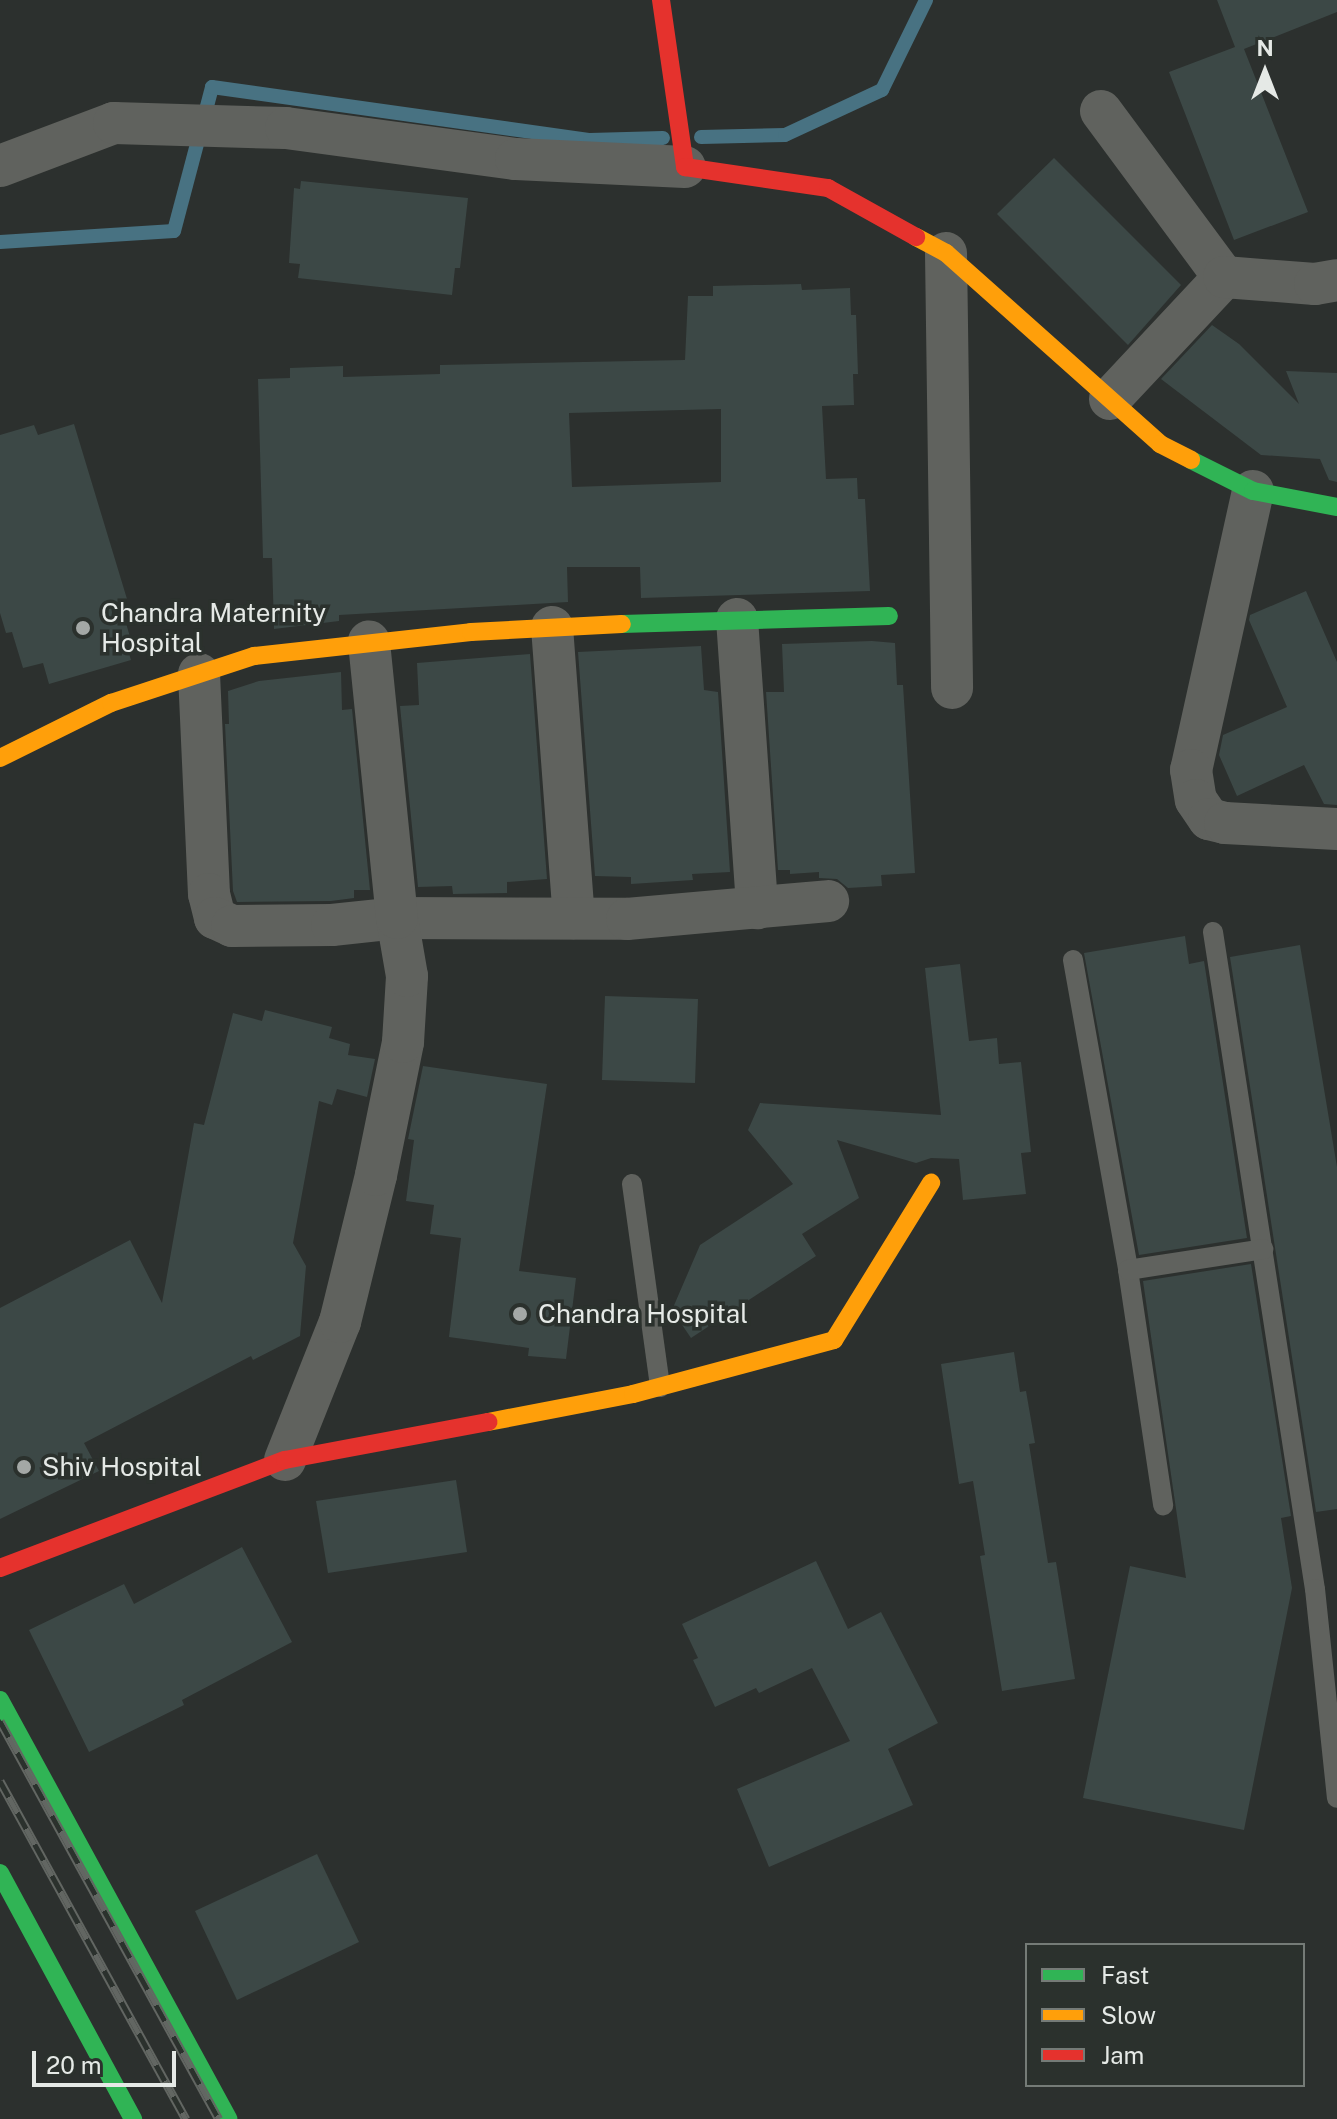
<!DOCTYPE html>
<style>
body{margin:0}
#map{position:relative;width:1337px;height:2119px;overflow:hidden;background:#2c302e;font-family:"Public Sans",sans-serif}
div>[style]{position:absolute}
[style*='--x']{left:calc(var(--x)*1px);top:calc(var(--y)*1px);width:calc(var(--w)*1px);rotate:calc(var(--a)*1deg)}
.stream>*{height:14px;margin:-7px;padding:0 7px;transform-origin:7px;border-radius:7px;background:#487282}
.building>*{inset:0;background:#3c4846}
.lane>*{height:20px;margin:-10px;padding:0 10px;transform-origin:10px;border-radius:10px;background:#60625e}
.street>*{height:42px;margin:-21px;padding:0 21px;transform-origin:21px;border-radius:21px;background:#60625e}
.fast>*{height:18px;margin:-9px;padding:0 9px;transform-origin:9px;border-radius:9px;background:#30b455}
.slow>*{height:18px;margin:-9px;padding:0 9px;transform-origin:9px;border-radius:9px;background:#ff9f0a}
.jam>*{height:18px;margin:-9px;padding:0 9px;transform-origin:9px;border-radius:9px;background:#e5322d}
.rail>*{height:9px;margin-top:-4.5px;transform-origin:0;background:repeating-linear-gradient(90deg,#2b312d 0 18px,#626662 0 36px);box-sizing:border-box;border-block:2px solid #626662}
.dots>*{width:22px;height:22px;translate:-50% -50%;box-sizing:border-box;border:4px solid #2b312d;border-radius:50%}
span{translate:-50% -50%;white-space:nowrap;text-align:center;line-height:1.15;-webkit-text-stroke:7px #2b312d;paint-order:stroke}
.poi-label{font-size:26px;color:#e5e9e6}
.left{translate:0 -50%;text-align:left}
.legend{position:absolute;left:1025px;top:1943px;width:280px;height:144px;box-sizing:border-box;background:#2b312d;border:2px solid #757b77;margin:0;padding:10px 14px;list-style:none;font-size:24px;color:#e5e9e6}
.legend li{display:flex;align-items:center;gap:16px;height:40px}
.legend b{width:40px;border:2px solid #757b77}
.north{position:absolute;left:1225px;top:32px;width:80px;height:80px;-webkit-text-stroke:6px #2b312d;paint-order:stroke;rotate:0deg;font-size:22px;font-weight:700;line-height:32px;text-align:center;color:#e5e9e6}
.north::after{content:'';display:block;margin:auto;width:28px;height:36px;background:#e5e9e6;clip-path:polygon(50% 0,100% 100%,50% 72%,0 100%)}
.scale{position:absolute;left:32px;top:2051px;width:144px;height:36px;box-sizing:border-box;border:4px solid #e5e9e6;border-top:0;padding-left:10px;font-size:24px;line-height:28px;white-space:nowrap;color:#e5e9e6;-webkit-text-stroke:6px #2b312d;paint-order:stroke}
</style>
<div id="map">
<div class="stream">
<i style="--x:701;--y:137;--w:84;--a:-1.4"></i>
<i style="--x:785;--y:135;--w:107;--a:-24.9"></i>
<i style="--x:882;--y:90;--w:100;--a:-63.9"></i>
<i style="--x:0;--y:242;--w:174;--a:-3.6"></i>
<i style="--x:174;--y:231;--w:149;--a:-75.2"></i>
<i style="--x:212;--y:87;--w:382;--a:8"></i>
<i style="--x:590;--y:140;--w:73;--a:-1.6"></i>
</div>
<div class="building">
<i style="clip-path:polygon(1217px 0,1337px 0,1337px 12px,1244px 49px,1308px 212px,1234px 240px,1169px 72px,1235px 47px)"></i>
<i style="clip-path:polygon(1054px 158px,1181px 285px,1128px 345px,997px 214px)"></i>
<i style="clip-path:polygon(301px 181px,468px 198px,460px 268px,455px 268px,452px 295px,298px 278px,300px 264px,289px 263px,294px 188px,300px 189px)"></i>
<i style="clip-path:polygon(evenodd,801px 284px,802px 290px,850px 288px,851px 315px,856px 315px,858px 374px,853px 374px,854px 405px,822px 406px,826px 479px,857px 478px,858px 499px,865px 499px,870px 591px,641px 598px,640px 567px,567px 567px,568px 602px,339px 615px,339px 621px,274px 629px,272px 558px,263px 558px,258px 379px,290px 378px,290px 368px,343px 366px,343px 377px,440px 374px,440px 365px,685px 360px,688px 296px,713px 296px,713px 286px,801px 284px,721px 409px,721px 482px,572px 487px,569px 413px,721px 409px)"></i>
<i style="clip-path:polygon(1212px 325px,1239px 344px,1299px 404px,1286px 371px,1337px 373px,1337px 482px,1329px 480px,1320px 459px,1261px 455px,1161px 379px)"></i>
<i style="clip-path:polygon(74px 424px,127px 599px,120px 602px,130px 637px,124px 638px,131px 660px,49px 684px,43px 663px,23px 668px,12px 632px,6px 633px,0 613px,0 435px,34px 425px,38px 435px)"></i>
<i style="clip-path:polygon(1306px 591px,1337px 662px,1337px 805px,1324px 804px,1304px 765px,1237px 796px,1219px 755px,1223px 735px,1287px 707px,1249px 620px,1250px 615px)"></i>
<i style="clip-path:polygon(872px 641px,895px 643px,897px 685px,903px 685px,915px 873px,881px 875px,882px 886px,848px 888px,837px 879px,819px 878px,819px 872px,790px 874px,790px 870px,778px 870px,766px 692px,784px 692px,782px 644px)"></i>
<i style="clip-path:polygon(701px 646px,704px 690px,718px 692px,730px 872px,692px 874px,693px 880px,631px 884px,631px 877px,595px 876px,578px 652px)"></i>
<i style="clip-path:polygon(530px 654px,547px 879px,507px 882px,507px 893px,453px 894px,452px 886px,418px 887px,400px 706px,419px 705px,417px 663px)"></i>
<i style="clip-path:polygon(341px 672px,342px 710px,352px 709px,370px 890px,354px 890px,354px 898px,331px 901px,237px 902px,233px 891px,225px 724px,229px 724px,228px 691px,259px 681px)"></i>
<i style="clip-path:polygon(1185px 936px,1189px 964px,1204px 961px,1247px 1238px,1139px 1255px,1084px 953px)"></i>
<i style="clip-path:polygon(1300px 945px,1337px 1167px,1337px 1509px,1316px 1512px,1230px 957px)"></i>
<i style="clip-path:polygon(960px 964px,969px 1041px,997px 1038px,999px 1064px,1021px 1062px,1031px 1152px,1021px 1153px,1026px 1194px,963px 1200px,959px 1159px,931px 1158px,916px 1163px,837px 1140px,859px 1198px,802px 1234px,816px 1256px,691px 1338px,672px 1310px,700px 1245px,793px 1184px,748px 1130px,760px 1103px,941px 1115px,925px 968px)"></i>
<i style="clip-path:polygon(605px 996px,698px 999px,695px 1083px,602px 1080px)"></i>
<i style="clip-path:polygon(265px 1010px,332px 1027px,329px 1038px,350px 1044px,348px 1055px,375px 1059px,367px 1097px,337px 1089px,332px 1105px,319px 1101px,293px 1243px,306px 1266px,300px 1336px,253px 1360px,251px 1356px,84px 1443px,99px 1471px,0 1519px,0 1308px,130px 1240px,162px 1303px,194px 1123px,204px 1125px,233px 1013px,262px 1021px)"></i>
<i style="clip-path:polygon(423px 1066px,547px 1084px,519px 1271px,576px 1278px,566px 1359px,528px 1356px,529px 1348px,449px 1337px,461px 1238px,430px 1234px,434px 1205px,406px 1201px,414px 1140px,408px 1139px)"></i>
<i style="clip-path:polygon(1251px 1264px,1291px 1516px,1281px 1518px,1292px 1588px,1244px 1830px,1083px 1798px,1130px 1566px,1186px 1578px,1143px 1281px)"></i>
<i style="clip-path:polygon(1014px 1352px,1020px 1392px,1026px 1391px,1035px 1443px,1029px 1444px,1048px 1563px,1056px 1562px,1075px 1679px,1002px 1691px,980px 1556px,985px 1555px,973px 1481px,959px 1484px,941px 1364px)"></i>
<i style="clip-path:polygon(456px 1480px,467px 1552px,328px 1573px,316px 1501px)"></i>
<i style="clip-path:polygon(242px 1547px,292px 1642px,182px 1700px,184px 1705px,89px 1752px,29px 1630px,124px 1584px,134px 1604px)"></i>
<i style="clip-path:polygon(816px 1561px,848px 1629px,881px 1612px,938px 1723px,888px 1749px,913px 1805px,769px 1867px,737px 1789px,850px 1741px,812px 1668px,759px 1693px,756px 1688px,715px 1707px,693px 1660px,698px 1658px,682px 1624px)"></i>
<i style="clip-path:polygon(317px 1854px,359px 1942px,237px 2000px,195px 1911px)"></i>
</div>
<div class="lane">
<i style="--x:1213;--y:932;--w:665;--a:81.18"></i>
<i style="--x:1315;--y:1589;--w:210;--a:84"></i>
<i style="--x:1073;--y:960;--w:315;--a:79.9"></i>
<i style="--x:1128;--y:1270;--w:238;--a:81.5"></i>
<i style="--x:632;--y:1184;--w:205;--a:82.1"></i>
<i style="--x:1128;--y:1270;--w:137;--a:-8.8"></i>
</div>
<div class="street">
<i style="--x:1101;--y:111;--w:207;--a:53.5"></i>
<i style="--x:0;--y:166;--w:122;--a:-20.7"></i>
<i style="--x:114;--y:123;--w:172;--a:1.7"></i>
<i style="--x:286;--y:128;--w:232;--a:7.7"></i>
<i style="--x:516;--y:159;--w:169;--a:2.7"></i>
<i style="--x:946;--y:253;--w:435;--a:89.2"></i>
<i style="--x:1110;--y:399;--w:167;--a:-46.9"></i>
<i style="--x:1224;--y:277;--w:91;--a:4.4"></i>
<i style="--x:1315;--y:284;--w:22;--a:-10"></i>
<i style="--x:1253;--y:491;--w:286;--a:102.5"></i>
<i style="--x:1191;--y:770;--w:30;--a:81"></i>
<i style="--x:1196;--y:800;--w:23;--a:56"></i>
<i style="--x:1209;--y:819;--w:16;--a:14"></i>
<i style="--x:1225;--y:823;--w:112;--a:3.1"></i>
<i style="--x:737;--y:619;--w:290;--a:86"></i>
<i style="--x:552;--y:627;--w:292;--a:85.7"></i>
<i style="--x:199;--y:674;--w:220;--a:87.4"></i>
<i style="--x:209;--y:894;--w:25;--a:76"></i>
<i style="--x:215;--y:918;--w:19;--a:25"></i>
<i style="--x:232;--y:926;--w:100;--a:-0.6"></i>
<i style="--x:332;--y:925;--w:65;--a:-6.1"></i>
<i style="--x:397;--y:918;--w:230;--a:0.2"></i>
<i style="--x:627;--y:919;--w:202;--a:-5.1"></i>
<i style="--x:285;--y:1460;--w:149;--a:-68.3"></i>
<i style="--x:340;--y:1322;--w:151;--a:-76.2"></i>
<i style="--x:376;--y:1175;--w:136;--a:-78.5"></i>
<i style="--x:403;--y:1042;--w:66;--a:-86.5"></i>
<i style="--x:407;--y:976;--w:59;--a:-99.8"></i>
<i style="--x:397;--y:918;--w:278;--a:-95.8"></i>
</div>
<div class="fast">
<i style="--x:1191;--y:460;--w:69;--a:26.6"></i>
<i style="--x:1253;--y:491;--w:86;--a:10.8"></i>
<i style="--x:622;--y:624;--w:267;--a:-1.7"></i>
<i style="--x:0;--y:1700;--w:477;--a:61.4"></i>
<i style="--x:0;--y:1873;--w:280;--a:61.6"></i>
</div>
<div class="slow">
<i style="--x:916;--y:237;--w:34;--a:28"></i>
<i style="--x:946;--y:253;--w:287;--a:41.7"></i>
<i style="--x:1160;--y:444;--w:35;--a:27"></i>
<i style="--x:0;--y:758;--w:124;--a:-26.4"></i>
<i style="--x:111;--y:703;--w:151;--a:-18.2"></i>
<i style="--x:254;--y:656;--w:218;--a:-6.3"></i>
<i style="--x:471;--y:632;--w:151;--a:-3"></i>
<i style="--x:488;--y:1422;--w:148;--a:-10.9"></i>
<i style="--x:633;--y:1394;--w:208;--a:-15"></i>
<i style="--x:834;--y:1340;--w:185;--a:-58.3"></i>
</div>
<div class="jam">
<i style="--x:661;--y:0;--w:169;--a:81.8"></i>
<i style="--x:685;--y:167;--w:145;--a:8.4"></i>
<i style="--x:828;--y:188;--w:101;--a:29.1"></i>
<i style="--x:0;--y:1568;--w:305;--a:-20.8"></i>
<i style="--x:285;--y:1460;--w:207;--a:-10.6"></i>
</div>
<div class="rail">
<i style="--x:0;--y:1721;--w:454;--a:61.2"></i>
<i style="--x:0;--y:1781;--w:386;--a:61.2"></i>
</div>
<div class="dots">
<i style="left:83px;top:628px;background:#a4a8a6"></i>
<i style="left:520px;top:1314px;background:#a4a8a6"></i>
<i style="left:24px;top:1467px;background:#a4a8a6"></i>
</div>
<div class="poi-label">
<span class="left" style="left:101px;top:628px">Chandra Maternity<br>Hospital</span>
<span class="left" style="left:538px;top:1314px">Chandra Hospital</span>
<span class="left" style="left:42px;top:1467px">Shiv Hospital</span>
</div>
<ul class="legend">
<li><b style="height:10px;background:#30b455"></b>Fast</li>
<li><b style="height:10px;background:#ff9f0a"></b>Slow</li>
<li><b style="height:10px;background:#e5322d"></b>Jam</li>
</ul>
<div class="north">N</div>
<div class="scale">20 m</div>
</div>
